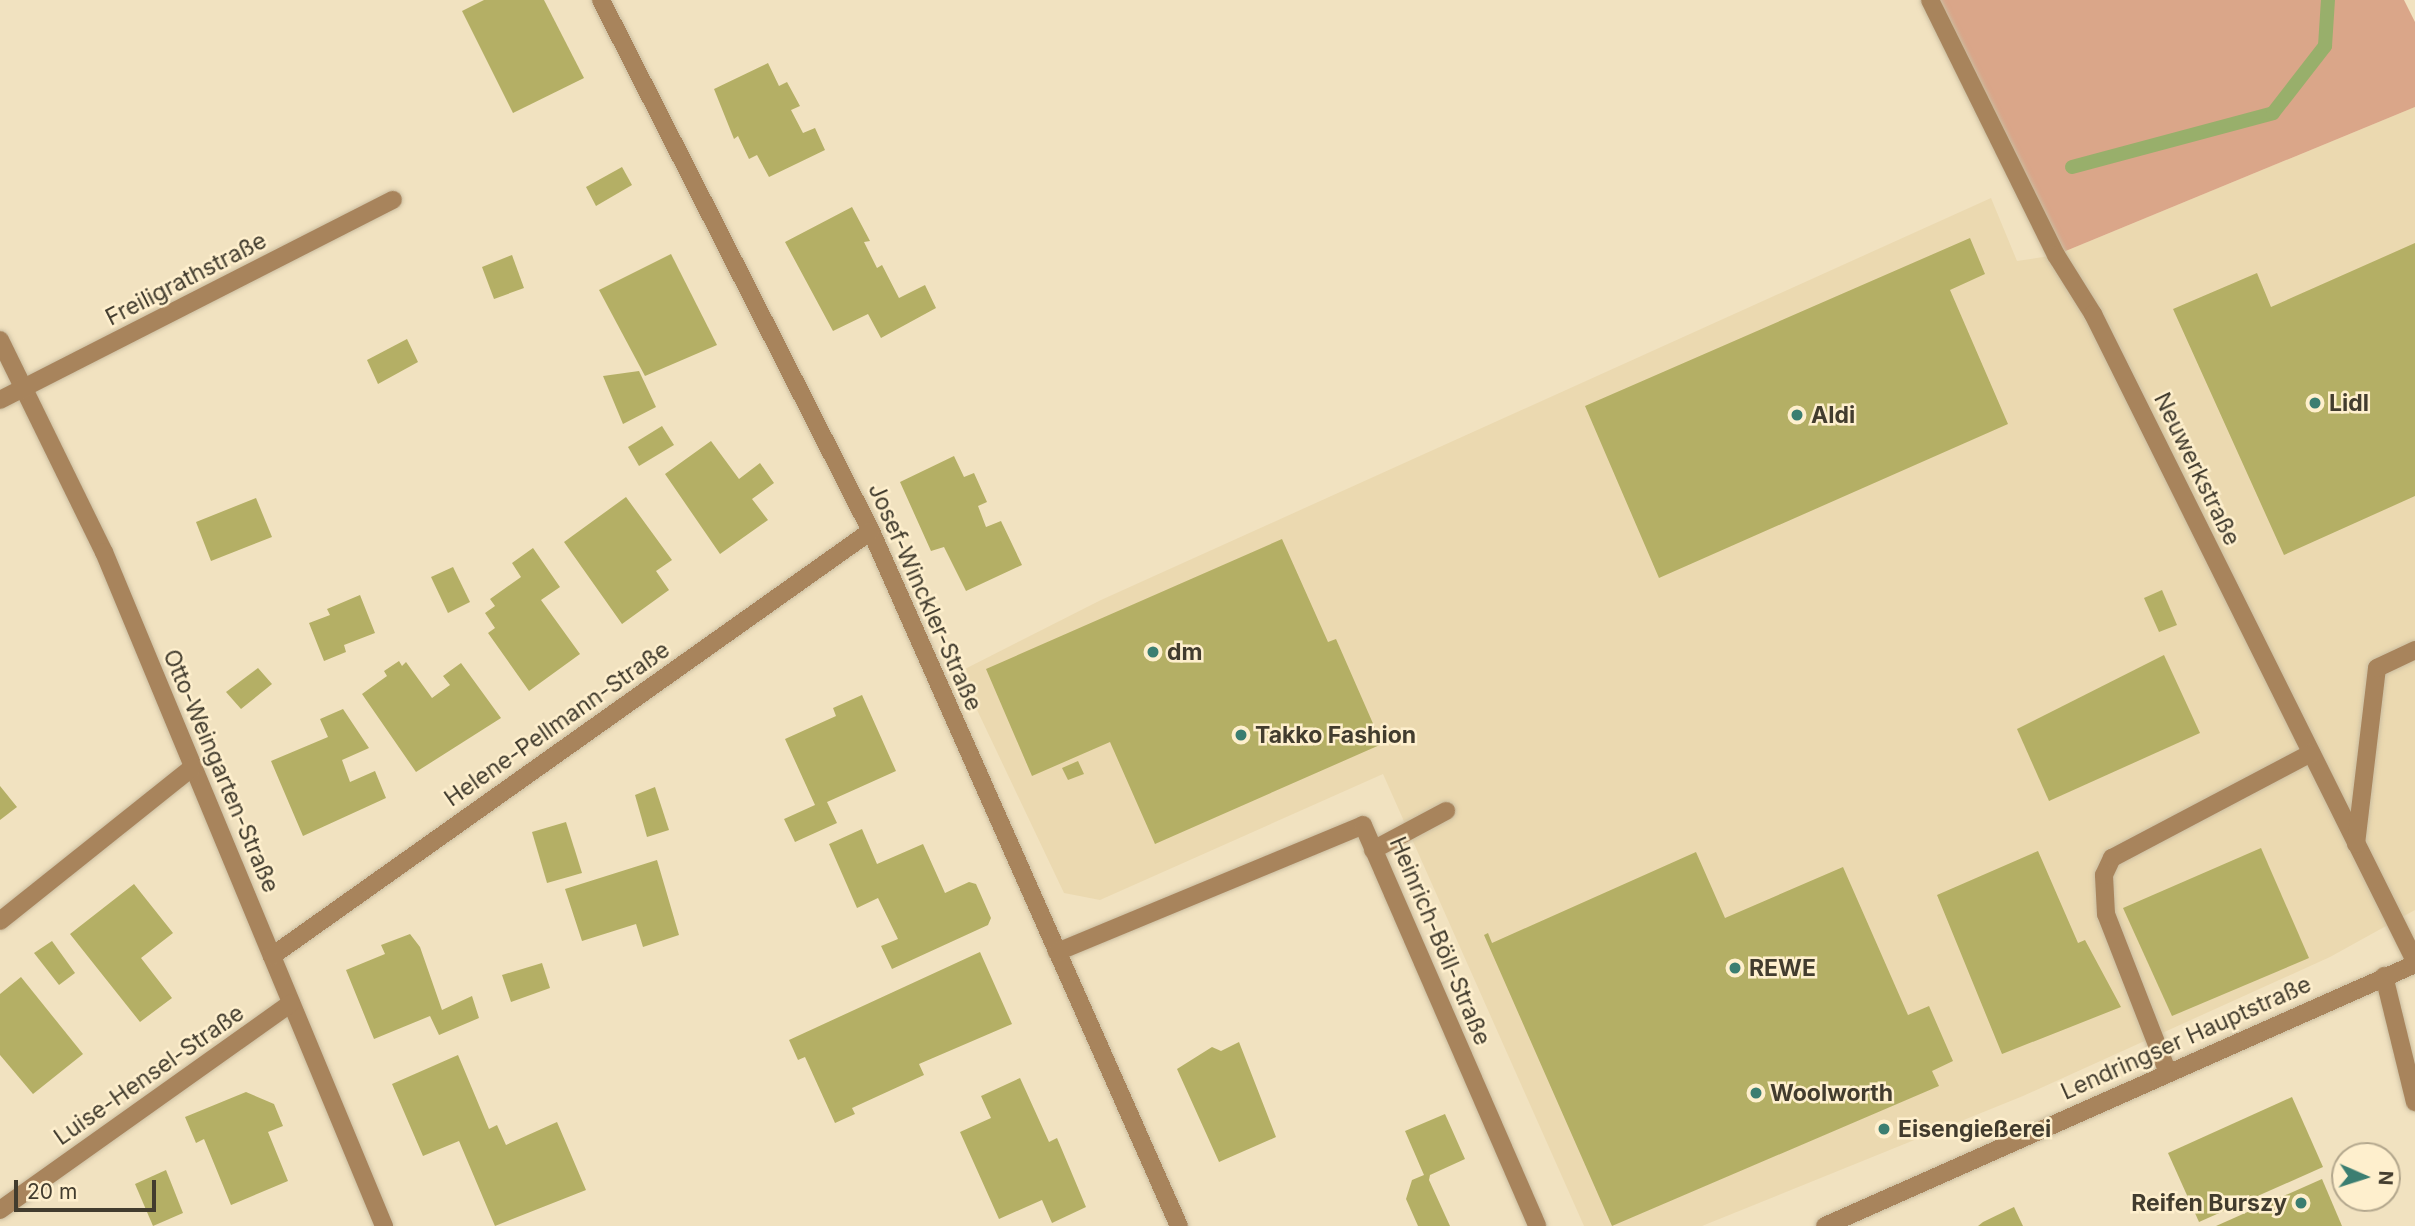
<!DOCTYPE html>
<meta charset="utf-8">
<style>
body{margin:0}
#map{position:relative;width:2415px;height:1226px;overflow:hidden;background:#f1e2c0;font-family:Inter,sans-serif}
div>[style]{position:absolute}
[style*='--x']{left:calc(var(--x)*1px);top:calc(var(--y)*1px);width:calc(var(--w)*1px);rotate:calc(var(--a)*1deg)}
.built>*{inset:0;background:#ebd9b0}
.green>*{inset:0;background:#daa689}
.stream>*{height:14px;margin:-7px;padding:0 7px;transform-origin:7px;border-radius:7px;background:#98af6b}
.building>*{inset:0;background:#b4af65}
.roads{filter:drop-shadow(0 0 2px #cabda0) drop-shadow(0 0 2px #cabda0)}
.minor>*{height:18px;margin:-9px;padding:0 9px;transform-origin:9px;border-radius:9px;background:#a8845c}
.dots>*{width:19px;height:19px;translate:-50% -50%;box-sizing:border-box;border:4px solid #feefcd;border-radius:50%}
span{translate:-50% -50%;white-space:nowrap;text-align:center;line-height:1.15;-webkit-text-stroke:5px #feefcd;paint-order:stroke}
.street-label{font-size:23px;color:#423c2e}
.poi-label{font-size:23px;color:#423c2e;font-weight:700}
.left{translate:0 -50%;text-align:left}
.right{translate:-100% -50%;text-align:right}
.north{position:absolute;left:2331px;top:1142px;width:70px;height:70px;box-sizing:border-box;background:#feefcd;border:2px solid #b3a78d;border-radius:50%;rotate:93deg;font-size:19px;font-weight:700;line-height:28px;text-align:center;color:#423c2e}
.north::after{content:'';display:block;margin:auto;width:24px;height:32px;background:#3b7e71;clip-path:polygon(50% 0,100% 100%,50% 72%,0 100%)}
.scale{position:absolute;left:14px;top:1180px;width:142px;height:32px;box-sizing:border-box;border:4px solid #423c2e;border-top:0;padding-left:9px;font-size:21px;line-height:24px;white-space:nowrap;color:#423c2e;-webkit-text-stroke:5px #feefcd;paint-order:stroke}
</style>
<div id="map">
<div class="built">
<i style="clip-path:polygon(2415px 107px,2415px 910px,2330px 957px,2023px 1096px,1702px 1226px,1584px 1226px,1383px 774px,1100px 900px,1064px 893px,959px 672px,1101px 600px,1991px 198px,2017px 261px,2056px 255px)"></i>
</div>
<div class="green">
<i style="clip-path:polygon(1930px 0,2404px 0,2415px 22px,2415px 107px,2056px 255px)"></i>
</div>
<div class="stream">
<i style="--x:2072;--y:167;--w:208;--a:-15"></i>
<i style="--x:2273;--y:113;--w:85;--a:-52.2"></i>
<i style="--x:2325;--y:46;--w:46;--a:-86.3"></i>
</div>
<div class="building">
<i style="clip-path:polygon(484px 0,544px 0,584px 78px,513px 113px,462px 11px)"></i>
<i style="clip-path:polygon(768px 63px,779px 86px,787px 82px,800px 106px,791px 110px,803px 133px,815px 128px,825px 150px,769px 177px,757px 155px,749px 159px,738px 136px,734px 139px,714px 89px)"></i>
<i style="clip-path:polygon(622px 167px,632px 185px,596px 206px,586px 187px)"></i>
<i style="clip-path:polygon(852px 207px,870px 241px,864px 242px,877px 268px,882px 265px,899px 298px,925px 285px,936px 308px,881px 338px,868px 314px,833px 331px,785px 242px)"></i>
<i style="clip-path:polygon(1970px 238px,1985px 274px,1950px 290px,2008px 424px,1659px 578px,1585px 406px)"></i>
<i style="clip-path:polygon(2415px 243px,2415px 496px,2284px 555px,2173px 309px,2257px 273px,2271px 307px)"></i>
<i style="clip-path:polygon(671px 254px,717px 345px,645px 376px,599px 290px)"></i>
<i style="clip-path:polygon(512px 255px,524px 288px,494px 299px,482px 267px)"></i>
<i style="clip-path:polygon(407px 339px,418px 362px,378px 384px,367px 360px)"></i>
<i style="clip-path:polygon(639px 371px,656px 407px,623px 424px,603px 376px)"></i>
<i style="clip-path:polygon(662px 426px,674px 445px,639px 466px,628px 447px)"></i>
<i style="clip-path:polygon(711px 441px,739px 479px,760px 463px,774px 483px,752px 499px,768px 520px,720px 554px,665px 474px)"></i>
<i style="clip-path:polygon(954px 456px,964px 477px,974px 473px,987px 502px,978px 506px,986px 527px,1001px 521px,1022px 565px,966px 591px,944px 547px,931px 551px,900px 482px)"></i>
<i style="clip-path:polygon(626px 497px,672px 560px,656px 571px,669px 590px,622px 624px,564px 542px)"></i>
<i style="clip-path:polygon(256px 498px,272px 537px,211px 561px,196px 522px)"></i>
<i style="clip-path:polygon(1282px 539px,1328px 642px,1336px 639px,1382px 744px,1155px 844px,1110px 742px,1032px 776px,986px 669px)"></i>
<i style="clip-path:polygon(533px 548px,560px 587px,541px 600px,580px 654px,529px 691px,488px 633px,495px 628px,485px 613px,495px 606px,490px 599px,521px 577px,512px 563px)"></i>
<i style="clip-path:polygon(453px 567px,470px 602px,448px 613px,431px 577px)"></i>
<i style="clip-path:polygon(2162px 590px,2177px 625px,2159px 632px,2144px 598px)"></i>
<i style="clip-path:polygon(360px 595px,375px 633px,344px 645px,346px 652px,324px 661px,309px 623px,330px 615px,327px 609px)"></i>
<i style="clip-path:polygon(2164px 655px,2200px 733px,2049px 801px,2017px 729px)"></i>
<i style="clip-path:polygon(399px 661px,402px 666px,406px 662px,432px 698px,450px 685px,443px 676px,461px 663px,501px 718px,416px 772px,362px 694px,387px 676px,384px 671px)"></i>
<i style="clip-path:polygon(258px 668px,272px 684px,241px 709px,226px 692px)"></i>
<i style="clip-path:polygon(862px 695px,896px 771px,827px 802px,837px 823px,795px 842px,784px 819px,815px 805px,785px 739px,836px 716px,833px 708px)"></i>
<i style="clip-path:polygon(343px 709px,369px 748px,342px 760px,350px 782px,375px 771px,386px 798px,303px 836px,271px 761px,328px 737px,320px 719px)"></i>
<i style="clip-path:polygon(1078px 761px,1084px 774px,1068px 780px,1062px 768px)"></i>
<i style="clip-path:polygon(0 786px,17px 807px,0 820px)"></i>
<i style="clip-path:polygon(655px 787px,669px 830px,647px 837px,635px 795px)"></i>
<i style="clip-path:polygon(566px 822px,582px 873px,547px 883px,532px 832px)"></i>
<i style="clip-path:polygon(862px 829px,877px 864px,923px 844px,945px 893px,969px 882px,976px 884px,991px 918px,988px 925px,892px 969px,881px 946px,898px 939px,878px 898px,857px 908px,829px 844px)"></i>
<i style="clip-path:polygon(2261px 848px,2309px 958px,2172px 1016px,2123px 908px)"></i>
<i style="clip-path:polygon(2038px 851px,2078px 943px,2085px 940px,2121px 1007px,2002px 1054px,1937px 895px)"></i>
<i style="clip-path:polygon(1696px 852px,1725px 918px,1843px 867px,1908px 1015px,1929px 1006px,1953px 1061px,1932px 1071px,1939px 1086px,1612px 1226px,1484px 935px,1488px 933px,1492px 943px)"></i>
<i style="clip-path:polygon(657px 860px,679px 935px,643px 947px,636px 924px,582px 941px,565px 889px)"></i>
<i style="clip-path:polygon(134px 884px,173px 933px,141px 958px,172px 998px,140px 1022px,70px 934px)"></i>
<i style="clip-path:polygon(410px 934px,420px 947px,442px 1010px,472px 996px,479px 1018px,439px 1035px,430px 1016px,374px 1039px,346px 970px,385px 954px,381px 945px)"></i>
<i style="clip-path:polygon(52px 941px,75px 973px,59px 985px,34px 953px)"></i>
<i style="clip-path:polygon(980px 952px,1012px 1024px,919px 1064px,924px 1075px,852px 1108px,855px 1114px,835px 1123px,805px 1057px,798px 1060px,789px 1040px)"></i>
<i style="clip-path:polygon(542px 963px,550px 988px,511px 1002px,502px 975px)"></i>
<i style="clip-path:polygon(21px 977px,83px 1054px,33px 1094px,0 1055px,0 994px)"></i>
<i style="clip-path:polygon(1239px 1042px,1276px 1137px,1219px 1162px,1177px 1069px,1212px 1047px,1221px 1051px)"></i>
<i style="clip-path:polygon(458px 1055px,489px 1129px,497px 1125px,506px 1145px,557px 1122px,586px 1190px,495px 1226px,459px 1141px,423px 1156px,392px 1084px)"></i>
<i style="clip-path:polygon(1020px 1078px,1049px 1142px,1057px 1138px,1086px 1207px,1052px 1223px,1042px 1200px,999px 1219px,960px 1132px,991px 1118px,981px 1096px)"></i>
<i style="clip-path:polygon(246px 1092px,274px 1104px,283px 1126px,268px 1132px,288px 1181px,231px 1205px,204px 1139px,196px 1143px,185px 1117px)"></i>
<i style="clip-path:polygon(2292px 1097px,2323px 1167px,2199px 1222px,2168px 1153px)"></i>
<i style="clip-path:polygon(1445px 1114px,1465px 1159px,1430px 1175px,1429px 1180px,1450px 1226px,1418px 1226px,1406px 1199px,1412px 1180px,1424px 1175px,1405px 1131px)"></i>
<i style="clip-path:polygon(166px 1170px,183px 1213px,153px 1226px,135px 1184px)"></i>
<i style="clip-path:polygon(2322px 1179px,2342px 1226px,2216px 1226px)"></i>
<i style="clip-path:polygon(2014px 1207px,2023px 1226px,1978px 1226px,1983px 1222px)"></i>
</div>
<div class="roads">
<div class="minor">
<i style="--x:601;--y:0;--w:596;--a:63.05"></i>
<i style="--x:871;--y:531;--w:760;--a:66.1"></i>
<i style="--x:1930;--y:0;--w:284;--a:63.7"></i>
<i style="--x:2056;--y:255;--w:70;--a:57.9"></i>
<i style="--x:2093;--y:314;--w:723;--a:63.54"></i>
<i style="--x:0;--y:340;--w:236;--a:63.9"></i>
<i style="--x:104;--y:552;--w:730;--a:67.44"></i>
<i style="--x:0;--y:400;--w:441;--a:-27"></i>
<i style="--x:2356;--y:844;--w:177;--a:-83.2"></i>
<i style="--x:2377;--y:668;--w:42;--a:-25.3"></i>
<i style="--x:1373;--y:850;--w:83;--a:-28.1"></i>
<i style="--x:0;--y:921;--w:247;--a:-38.6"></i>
<i style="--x:1057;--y:952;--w:331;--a:-22.5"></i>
<i style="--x:1363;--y:825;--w:437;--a:66.5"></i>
<i style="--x:272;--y:956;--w:734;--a:-35.36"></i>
<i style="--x:2384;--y:976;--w:130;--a:76.2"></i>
<i style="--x:2168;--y:1073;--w:171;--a:-111.3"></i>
<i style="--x:2106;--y:914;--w:39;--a:-93"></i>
<i style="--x:2104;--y:875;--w:19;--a:-65"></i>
<i style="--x:2112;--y:858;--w:225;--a:-27.8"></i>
<i style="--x:0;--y:1210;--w:357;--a:-35.4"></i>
<i style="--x:1825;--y:1226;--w:646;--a:-23.94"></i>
</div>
</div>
<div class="dots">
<i style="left:2315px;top:403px;background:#3b7e71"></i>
<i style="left:1797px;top:415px;background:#3b7e71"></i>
<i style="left:1153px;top:652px;background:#3b7e71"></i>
<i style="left:1241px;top:735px;background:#3b7e71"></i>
<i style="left:1735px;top:968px;background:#3b7e71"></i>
<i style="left:1756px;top:1093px;background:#3b7e71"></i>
<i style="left:1884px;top:1129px;background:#3b7e71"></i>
<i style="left:2301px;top:1203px;background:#3b7e71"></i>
</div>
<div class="street-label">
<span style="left:186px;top:279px;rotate:-27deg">Freiligrathstraße</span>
<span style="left:2197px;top:469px;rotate:64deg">Neuwerkstraße</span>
<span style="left:925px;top:597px;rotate:66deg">Josef-Winckler-Straße</span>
<span style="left:557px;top:724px;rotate:-35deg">Helene-Pellmann-Straße</span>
<span style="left:221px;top:771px;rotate:67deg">Otto-Weingarten-Straße</span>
<span style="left:1440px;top:941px;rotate:67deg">Heinrich-Böll-Straße</span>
<span style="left:2186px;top:1038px;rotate:-24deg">Lendringser Hauptstraße</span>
<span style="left:149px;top:1075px;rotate:-35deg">Luise-Hensel-Straße</span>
</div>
<div class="poi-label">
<span class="left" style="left:2329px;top:403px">Lidl</span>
<span class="left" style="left:1811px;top:415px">Aldi</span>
<span class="left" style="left:1167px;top:652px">dm</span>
<span class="left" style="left:1255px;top:735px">Takko Fashion</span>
<span class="left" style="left:1749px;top:968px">REWE</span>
<span class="left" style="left:1770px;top:1093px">Woolworth</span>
<span class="left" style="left:1898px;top:1129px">Eisengießerei</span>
<span class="right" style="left:2287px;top:1203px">Reifen Burszy</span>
</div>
<div class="north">N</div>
<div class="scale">20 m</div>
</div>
